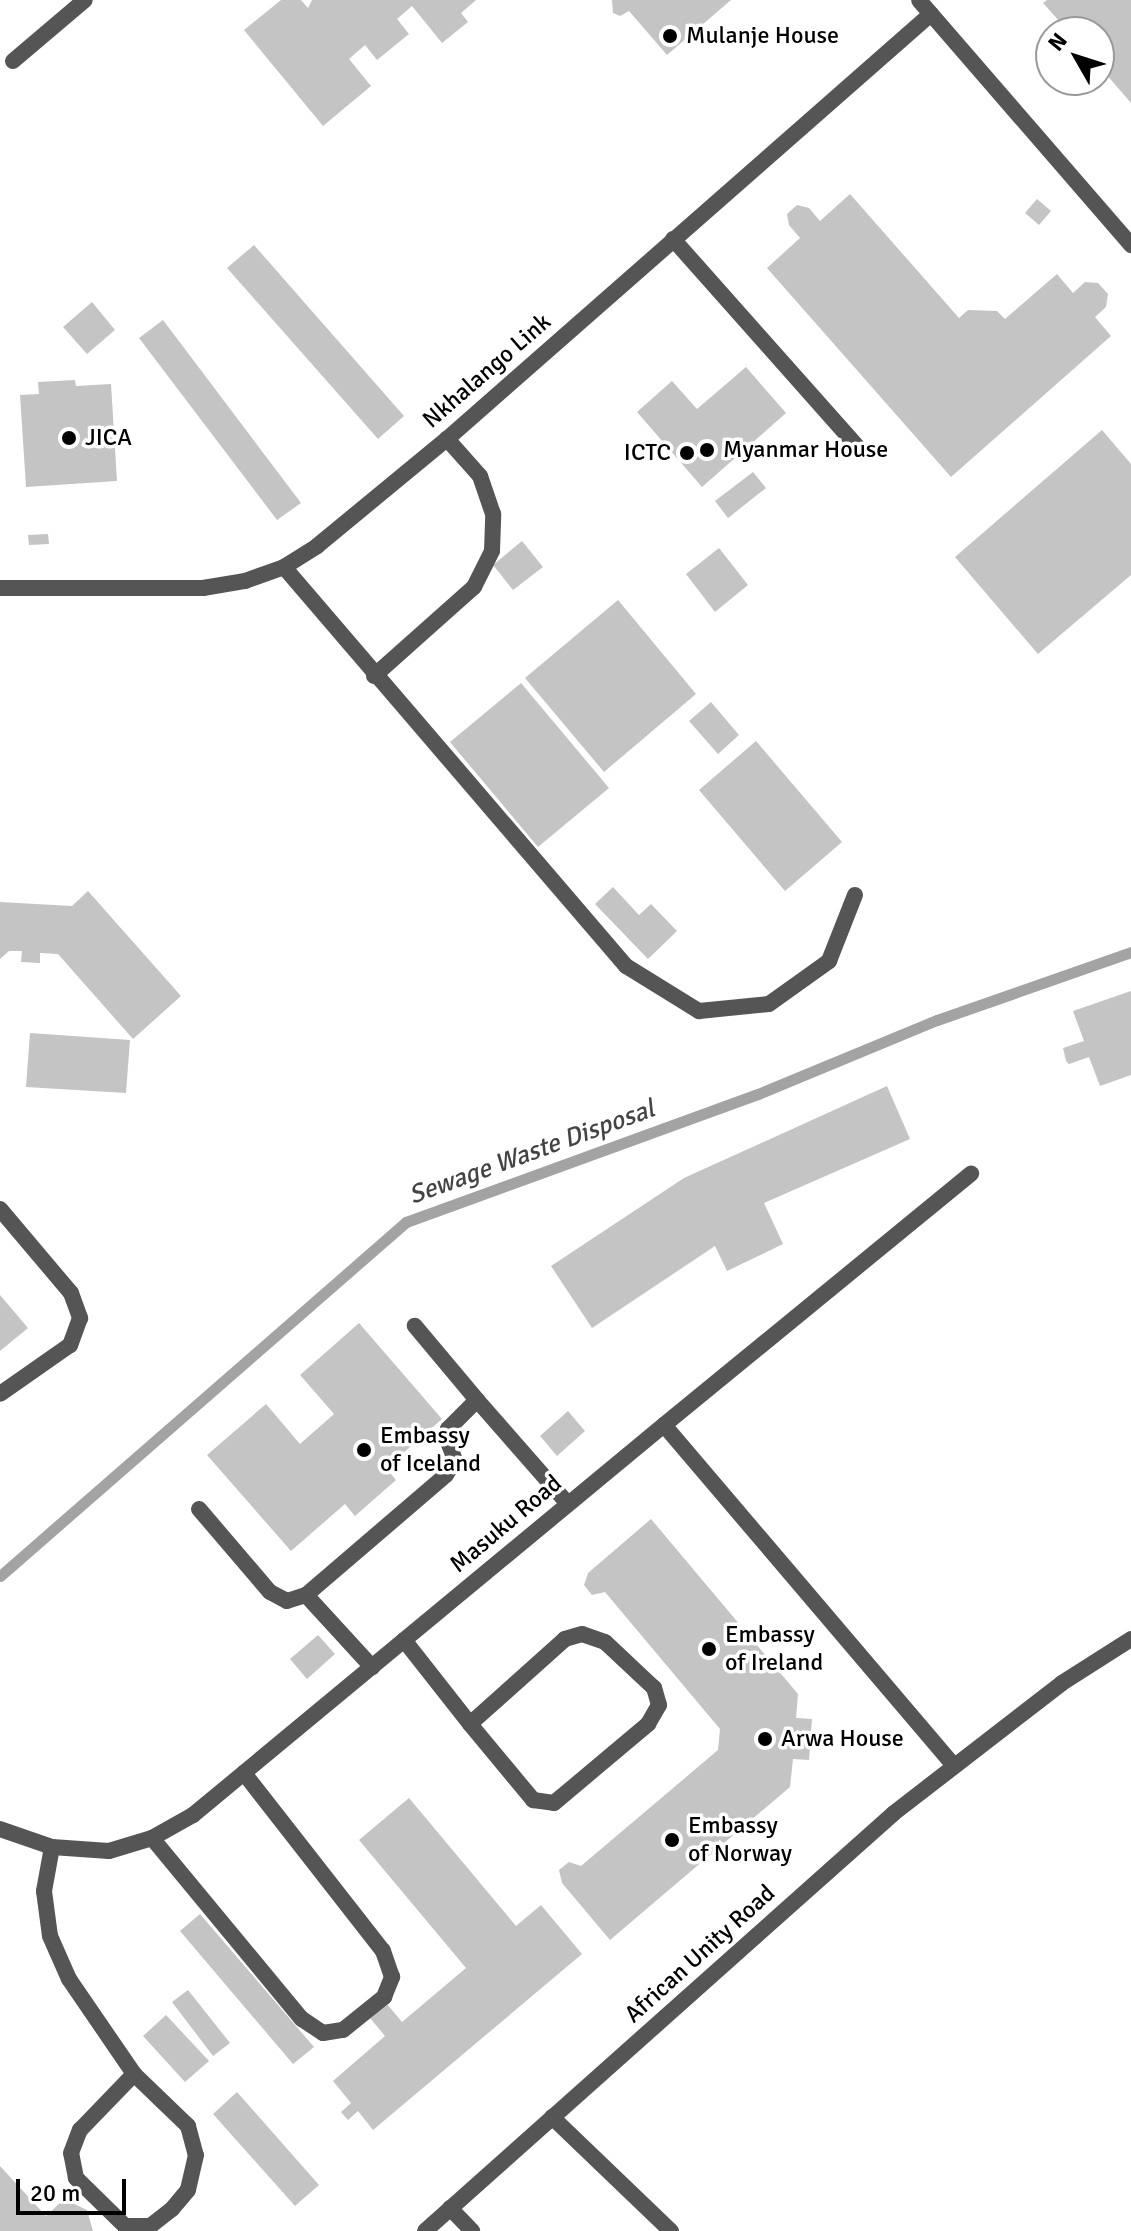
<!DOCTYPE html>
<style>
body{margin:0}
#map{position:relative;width:1131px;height:2231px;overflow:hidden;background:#fff;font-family:Signika,sans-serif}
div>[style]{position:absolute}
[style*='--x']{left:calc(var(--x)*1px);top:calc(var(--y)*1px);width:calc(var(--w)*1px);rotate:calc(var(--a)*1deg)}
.stream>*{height:11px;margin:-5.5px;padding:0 5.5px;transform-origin:5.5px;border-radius:5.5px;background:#a3a3a3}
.building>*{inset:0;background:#c4c4c4}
.service>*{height:16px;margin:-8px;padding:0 8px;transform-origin:8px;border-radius:8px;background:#555}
.minor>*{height:16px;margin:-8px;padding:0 8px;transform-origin:8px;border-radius:8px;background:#555}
.dots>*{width:22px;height:22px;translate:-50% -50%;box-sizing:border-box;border:4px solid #fff;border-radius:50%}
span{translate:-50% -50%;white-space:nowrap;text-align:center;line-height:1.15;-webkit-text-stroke:7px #fff;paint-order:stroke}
.poi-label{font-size:24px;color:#000}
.left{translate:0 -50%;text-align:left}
.right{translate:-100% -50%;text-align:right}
.street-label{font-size:24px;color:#000}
.water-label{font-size:26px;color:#444;font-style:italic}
.north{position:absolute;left:1035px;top:16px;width:80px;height:80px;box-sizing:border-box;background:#fff;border:2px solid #999;border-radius:50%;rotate:309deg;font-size:22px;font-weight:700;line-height:32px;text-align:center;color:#000}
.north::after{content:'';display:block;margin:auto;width:28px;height:36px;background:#000;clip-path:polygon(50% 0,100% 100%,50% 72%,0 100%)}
.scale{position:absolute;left:16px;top:2179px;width:110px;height:36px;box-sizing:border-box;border:4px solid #000;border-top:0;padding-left:10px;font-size:24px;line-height:28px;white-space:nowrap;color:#000;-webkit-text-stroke:6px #fff;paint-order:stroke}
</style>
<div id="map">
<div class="stream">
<i style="--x:0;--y:1576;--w:539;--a:-41.09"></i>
<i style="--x:406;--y:1222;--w:375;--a:-20"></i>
<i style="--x:758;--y:1094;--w:194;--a:-22.5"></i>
<i style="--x:937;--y:1020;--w:206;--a:-19.3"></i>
</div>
<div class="building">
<i style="clip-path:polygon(281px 0,301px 0,308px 8px,312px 0,476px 0,461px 13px,468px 22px,442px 43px,412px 6px,397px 19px,409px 34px,377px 60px,365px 45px,349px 59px,371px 86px,323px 126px,244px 30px)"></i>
<i style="clip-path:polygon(612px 0,731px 0,667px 55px,629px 11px,620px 16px,613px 13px)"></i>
<i style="clip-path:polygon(1047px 0,1131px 0,1131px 103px,1099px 66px,1099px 32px,1069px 32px,1043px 3px)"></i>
<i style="clip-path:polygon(850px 194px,959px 318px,968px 310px,997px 311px,1005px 319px,1057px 274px,1073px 293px,1085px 282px,1098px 283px,1108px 294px,1106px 307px,1095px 317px,1111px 336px,951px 477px,767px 268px,800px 238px,789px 225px,787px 214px,797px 205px,809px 208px,820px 221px)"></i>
<i style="clip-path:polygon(1037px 199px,1051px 211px,1039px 225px,1025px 213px)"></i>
<i style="clip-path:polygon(254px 245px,404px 416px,378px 439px,227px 268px)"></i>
<i style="clip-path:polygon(92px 302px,115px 330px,87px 354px,63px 327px)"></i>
<i style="clip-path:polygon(163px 320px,301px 503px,277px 520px,139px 338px)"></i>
<i style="clip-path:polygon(746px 367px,786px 413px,702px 487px,637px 412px,672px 381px,697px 409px)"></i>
<i style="clip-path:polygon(75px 380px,76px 386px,111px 384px,117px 481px,26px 487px,20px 395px,39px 394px,38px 382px)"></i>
<i style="clip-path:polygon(1102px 430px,1131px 464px,1131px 575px,1038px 654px,955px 557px)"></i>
<i style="clip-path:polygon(753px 472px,766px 488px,728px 518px,715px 501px)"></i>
<i style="clip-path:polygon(48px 534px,49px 544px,29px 545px,28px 535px)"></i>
<i style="clip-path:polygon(522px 541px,543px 567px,513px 590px,493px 565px)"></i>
<i style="clip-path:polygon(719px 548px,748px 585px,715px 612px,686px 574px)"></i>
<i style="clip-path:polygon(618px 600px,696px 694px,604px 772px,525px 678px)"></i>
<i style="clip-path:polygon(521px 683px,609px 788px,538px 847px,450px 742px)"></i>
<i style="clip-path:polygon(711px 702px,739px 735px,718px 754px,689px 721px)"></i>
<i style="clip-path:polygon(756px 741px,842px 842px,785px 891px,699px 790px)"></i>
<i style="clip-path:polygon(613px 887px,639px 915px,651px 904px,677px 931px,648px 959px,595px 904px)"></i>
<i style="clip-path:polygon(88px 891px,181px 996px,133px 1039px,58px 954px,40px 953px,40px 963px,21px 962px,22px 951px,9px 951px,0 959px,0 902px,72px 906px)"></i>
<i style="clip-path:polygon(1131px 991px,1131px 1075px,1100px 1086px,1089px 1057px,1069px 1064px,1066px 1061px,1063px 1048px,1084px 1041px,1073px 1011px)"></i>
<i style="clip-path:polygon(30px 1033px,130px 1040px,126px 1093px,26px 1087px)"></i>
<i style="clip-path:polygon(887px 1086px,910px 1139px,764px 1203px,783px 1244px,727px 1271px,715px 1246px,592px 1328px,551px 1266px,684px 1178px)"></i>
<i style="clip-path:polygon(0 1295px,28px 1328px,0 1351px)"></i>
<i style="clip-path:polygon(359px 1323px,442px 1419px,386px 1468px,396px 1480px,355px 1516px,345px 1504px,291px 1551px,207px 1455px,266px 1404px,300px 1444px,334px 1414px,300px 1375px)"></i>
<i style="clip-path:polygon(568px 1411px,585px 1431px,557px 1456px,540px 1436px)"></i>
<i style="clip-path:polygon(651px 1519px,798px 1694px,796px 1718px,812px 1719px,809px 1760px,793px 1759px,790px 1787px,610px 1940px,562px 1883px,559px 1870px,569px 1862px,581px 1866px,718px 1750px,720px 1729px,605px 1592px,592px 1595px,584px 1585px,588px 1573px)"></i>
<i style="clip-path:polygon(318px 1635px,335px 1654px,307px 1679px,290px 1659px)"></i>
<i style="clip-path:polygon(409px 1798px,516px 1926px,541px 1905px,582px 1954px,373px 2130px,358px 2111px,348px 2120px,341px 2112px,351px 2103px,333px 2081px,385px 2036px,370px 2018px,387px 2004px,402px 2022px,466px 1968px,359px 1840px)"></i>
<i style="clip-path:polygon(200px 1914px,314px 2047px,293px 2064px,180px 1931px)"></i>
<i style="clip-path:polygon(188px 1990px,230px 2043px,213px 2056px,172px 2002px)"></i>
<i style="clip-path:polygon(166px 2015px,209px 2061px,185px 2082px,143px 2036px)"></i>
<i style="clip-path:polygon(237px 2092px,319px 2185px,295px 2206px,213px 2114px)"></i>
<i style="clip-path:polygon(0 2166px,46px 2216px,62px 2201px,70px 2202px,87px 2210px,93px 2231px,0 2231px)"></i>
</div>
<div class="service">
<i style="--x:931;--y:14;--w:306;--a:49.1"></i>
<i style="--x:673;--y:239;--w:285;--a:48.4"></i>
<i style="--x:284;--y:567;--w:526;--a:49.4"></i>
<i style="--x:626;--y:966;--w:86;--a:31.7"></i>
<i style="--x:699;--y:1011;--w:70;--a:-5.7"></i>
<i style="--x:769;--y:1004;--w:74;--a:-35.6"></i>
<i style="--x:829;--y:961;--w:71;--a:-68.5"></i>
<i style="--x:374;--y:676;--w:134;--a:-41.7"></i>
<i style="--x:474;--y:587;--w:40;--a:-63.4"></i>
<i style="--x:492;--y:551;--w:37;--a:-88"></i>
<i style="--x:493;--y:514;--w:40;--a:-108.9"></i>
<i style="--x:480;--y:476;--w:50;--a:-131.7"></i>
<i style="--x:0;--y:1209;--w:110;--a:49.8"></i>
<i style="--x:71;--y:1293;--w:27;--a:70"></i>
<i style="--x:80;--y:1318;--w:29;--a:110"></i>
<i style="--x:70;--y:1345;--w:85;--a:145"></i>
<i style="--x:477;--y:1400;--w:138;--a:48.8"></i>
<i style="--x:664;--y:1425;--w:397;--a:-39.3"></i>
<i style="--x:199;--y:1509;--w:109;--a:49.5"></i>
<i style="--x:270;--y:1592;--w:19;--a:28"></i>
<i style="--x:287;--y:1601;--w:20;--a:-18"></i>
<i style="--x:306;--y:1595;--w:184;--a:-40.6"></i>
<i style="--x:446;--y:1475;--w:17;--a:-59"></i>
<i style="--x:455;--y:1460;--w:19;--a:-111"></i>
<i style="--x:448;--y:1442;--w:13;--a:-90"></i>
<i style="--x:448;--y:1429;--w:41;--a:-45"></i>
<i style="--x:477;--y:1400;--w:97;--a:-130"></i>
<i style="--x:306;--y:1595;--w:98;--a:47.5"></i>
<i style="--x:404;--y:1640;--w:107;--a:51.8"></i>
<i style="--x:470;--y:1724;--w:99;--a:50.3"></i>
<i style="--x:533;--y:1800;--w:21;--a:8"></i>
<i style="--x:554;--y:1803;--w:123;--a:-40"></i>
<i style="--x:648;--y:1724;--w:22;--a:-60"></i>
<i style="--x:659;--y:1705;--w:18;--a:-106"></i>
<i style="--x:654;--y:1688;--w:67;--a:-136.8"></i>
<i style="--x:605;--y:1642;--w:24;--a:-161"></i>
<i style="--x:582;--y:1634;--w:18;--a:164"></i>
<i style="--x:565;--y:1639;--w:127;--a:138.2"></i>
<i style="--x:152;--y:1838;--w:235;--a:50.4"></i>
<i style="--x:302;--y:2019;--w:25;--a:34"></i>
<i style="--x:323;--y:2033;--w:20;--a:-9"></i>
<i style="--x:343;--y:2030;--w:53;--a:-38.8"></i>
<i style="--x:384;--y:1997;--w:22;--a:-68"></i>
<i style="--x:392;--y:1977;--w:28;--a:-109"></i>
<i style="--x:383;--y:1951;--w:226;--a:-128"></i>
<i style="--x:52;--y:1847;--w:45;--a:100.3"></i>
<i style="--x:44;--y:1891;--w:45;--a:82.4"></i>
<i style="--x:50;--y:1936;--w:47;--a:66.2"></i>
<i style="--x:69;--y:1979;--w:115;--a:55.6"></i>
<i style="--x:134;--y:2074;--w:75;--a:43.9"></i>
<i style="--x:188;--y:2126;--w:30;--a:75"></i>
<i style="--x:196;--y:2155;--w:36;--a:103"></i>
<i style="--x:188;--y:2190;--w:25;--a:130"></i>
<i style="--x:172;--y:2209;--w:28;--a:142"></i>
<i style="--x:150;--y:2226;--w:25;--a:180"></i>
<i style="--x:125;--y:2226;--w:69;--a:-135.6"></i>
<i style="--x:76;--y:2178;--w:25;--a:-101"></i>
<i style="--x:71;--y:2153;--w:25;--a:-69"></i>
<i style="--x:80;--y:2130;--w:78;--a:-46"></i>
<i style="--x:552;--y:2117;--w:165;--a:43.8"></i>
<i style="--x:450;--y:2208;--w:32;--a:46"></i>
</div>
<div class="minor">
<i style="--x:13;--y:61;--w:94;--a:-40.3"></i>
<i style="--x:0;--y:588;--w:203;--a:0"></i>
<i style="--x:203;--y:588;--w:43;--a:-9.5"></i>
<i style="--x:245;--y:581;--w:41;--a:-19.7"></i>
<i style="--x:284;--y:567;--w:39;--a:-32"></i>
<i style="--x:317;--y:546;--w:168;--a:-39.5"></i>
<i style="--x:447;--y:439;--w:644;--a:-41.29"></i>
<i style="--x:931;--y:14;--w:18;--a:-131"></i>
<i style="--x:0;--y:1829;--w:55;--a:19.1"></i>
<i style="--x:52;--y:1847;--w:57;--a:4"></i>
<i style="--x:109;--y:1851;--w:45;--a:-16.8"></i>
<i style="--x:152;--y:1838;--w:47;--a:-29.3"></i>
<i style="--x:193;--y:1815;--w:612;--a:-39.63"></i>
<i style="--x:664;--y:1425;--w:445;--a:49.6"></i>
<i style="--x:425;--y:2231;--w:628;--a:-41.71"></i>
<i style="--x:894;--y:1813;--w:212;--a:-37.7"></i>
<i style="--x:1062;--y:1683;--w:82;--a:-32.5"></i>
</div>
<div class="dots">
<i style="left:670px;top:36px;background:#000"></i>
<i style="left:69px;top:438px;background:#000"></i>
<i style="left:707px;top:450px;background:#000"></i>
<i style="left:687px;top:453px;background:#000"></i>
<i style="left:364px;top:1450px;background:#000"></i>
<i style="left:709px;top:1649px;background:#000"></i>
<i style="left:765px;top:1739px;background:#000"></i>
<i style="left:672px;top:1840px;background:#000"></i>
</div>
<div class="poi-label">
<span class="left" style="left:686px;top:36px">Mulanje House</span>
<span class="left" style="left:85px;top:438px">JICA</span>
<span class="left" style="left:723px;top:450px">Myanmar House</span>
<span class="right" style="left:671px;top:453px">ICTC</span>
<span class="left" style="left:380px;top:1450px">Embassy<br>of Iceland</span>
<span class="left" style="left:725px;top:1649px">Embassy<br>of Ireland</span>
<span class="left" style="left:781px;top:1739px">Arwa House</span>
<span class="left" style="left:688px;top:1840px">Embassy<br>of Norway</span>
</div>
<div class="street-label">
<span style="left:487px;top:371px;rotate:-41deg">Nkhalango Link</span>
<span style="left:506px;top:1524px;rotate:-40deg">Masuku Road</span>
<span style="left:700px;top:1954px;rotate:-42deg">African Unity Road</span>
</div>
<div class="water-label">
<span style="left:532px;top:1153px;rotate:-20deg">Sewage Waste Disposal</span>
</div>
<div class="north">N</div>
<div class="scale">20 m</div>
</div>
